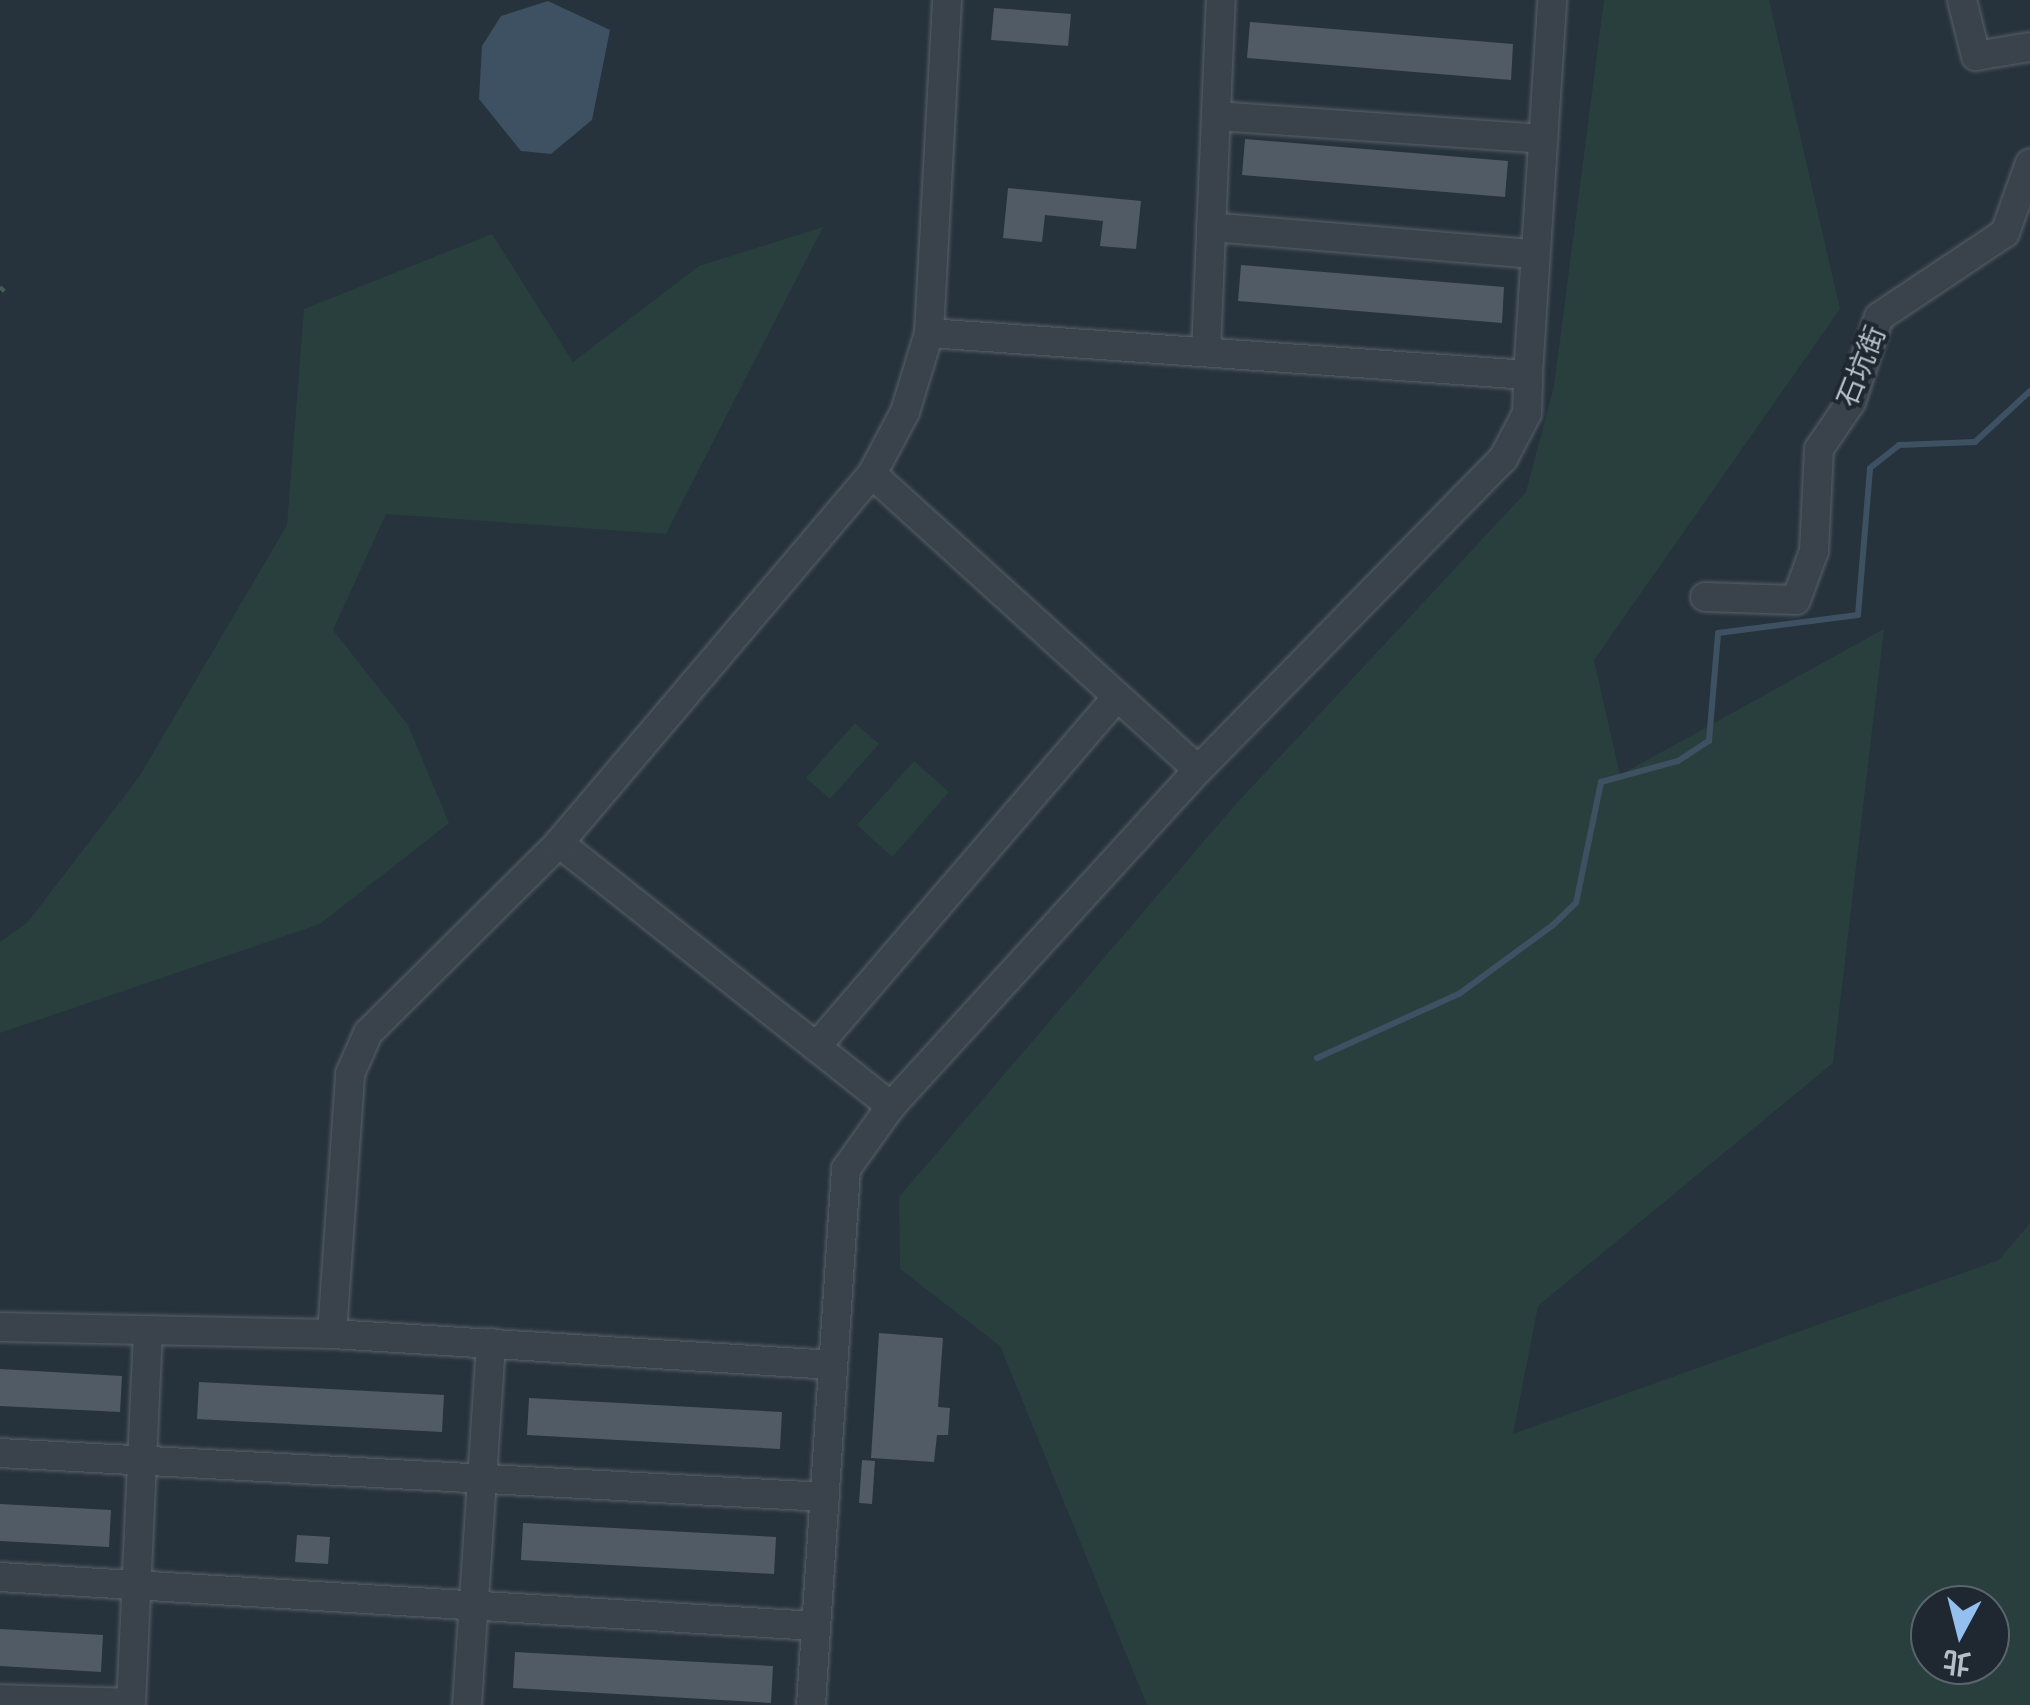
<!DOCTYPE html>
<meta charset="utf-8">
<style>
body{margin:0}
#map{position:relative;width:2030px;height:1705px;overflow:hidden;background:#26323c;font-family:"Archivo Narrow","Noto Sans TC",sans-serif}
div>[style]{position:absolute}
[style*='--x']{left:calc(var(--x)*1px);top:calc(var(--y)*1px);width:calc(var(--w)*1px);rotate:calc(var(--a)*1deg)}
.green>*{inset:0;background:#293f3e}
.water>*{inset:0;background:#3d5163}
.stream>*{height:6px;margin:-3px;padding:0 3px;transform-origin:3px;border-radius:3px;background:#3d5163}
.building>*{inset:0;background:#505b66}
.path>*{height:4px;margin-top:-2px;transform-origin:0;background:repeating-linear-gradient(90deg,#485b5b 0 8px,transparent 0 16px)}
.roads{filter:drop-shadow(0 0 2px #58616a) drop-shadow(0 0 2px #58616a)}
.minor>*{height:28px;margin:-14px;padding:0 14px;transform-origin:14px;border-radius:14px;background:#3a434c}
span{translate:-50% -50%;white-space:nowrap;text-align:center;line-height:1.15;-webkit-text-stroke:8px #1f2831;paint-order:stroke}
.street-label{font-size:28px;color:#b6bec7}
.north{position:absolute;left:1910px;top:1585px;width:100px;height:100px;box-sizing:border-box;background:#1f2831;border:2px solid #5b646d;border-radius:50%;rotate:187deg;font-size:28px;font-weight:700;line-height:40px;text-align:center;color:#b6bec7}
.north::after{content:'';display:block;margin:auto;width:35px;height:45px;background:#93c0ef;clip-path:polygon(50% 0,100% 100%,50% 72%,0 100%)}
</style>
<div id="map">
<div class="green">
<i style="clip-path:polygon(evenodd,1604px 0,1769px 0,1840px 309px,1594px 660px,1620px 775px,1884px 629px,1833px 1063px,1538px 1306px,1513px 1434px,1999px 1260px,2030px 1223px,2030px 1705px,1147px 1705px,1000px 1346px,900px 1269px,899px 1197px,1235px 805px,1526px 492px,1554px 386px,1604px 0,1930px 1605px,1990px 1605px,1990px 1665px,1930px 1665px,1930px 1605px)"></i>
<i style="clip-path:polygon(823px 227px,666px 534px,386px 514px,333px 630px,408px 725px,449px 823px,320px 924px,0 1033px,0 942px,27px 923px,139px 777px,287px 525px,304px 309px,492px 234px,573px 362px,699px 266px)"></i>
<i style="clip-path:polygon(855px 723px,879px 744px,830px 799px,806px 778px)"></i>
<i style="clip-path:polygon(914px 761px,949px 792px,892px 857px,857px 825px)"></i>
</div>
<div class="water">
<i style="clip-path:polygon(548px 1px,610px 30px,592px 120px,551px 154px,521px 151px,479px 99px,482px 46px,501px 16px)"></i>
</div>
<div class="stream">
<i style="--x:1317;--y:1058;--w:156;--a:-24.3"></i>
<i style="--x:1459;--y:994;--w:117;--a:-36.3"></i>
<i style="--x:1553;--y:925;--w:32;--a:-44"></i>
<i style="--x:1576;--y:903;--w:124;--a:-78.3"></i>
<i style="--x:1601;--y:782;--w:80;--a:-15.3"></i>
<i style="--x:1678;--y:761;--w:37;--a:-33"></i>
<i style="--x:1709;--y:741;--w:108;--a:-85.2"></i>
<i style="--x:1718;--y:633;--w:141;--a:-7.3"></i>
<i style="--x:1858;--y:615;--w:147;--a:-85.3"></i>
<i style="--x:1870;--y:468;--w:37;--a:-38"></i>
<i style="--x:1899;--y:445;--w:76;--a:-2.3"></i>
<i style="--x:1975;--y:442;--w:75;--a:-42.8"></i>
</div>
<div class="building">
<i style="clip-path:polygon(994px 8px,1071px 14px,1068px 46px,991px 40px)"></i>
<i style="clip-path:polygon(1250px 22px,1513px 44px,1511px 80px,1247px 58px)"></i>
<i style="clip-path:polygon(1245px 139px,1508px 161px,1505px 197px,1242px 175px)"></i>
<i style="clip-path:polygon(1008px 188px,1141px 201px,1136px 249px,1100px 246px,1103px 221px,1045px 215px,1042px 242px,1003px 238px)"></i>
<i style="clip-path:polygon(1241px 265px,1504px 287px,1502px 323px,1238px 301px)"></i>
<i style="clip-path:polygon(879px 1333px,943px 1338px,938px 1407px,950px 1408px,948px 1435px,937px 1435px,934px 1462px,871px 1458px)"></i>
<i style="clip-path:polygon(0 1369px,122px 1376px,120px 1412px,0 1406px)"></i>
<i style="clip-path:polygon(199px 1382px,444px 1395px,442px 1432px,197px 1419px)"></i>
<i style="clip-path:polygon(529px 1398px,782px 1412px,780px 1449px,527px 1435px)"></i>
<i style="clip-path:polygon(862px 1460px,875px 1461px,872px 1504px,859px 1503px)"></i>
<i style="clip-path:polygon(0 1504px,111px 1510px,109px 1547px,0 1541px)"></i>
<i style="clip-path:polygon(523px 1523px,776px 1537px,774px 1574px,521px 1560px)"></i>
<i style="clip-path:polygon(297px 1535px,330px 1537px,328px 1564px,295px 1562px)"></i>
<i style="clip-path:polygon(0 1629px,103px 1635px,101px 1672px,0 1666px)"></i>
<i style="clip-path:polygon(515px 1652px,773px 1666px,771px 1703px,513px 1688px)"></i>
</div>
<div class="path">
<i style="--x:0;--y:287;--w:6;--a:45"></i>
</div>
<div class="roads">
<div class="minor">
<i style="--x:1962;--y:0;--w:58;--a:76"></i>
<i style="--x:1976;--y:56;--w:55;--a:-9.5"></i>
<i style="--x:1216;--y:116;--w:328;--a:4"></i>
<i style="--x:1211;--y:227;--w:325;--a:4.8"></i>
<i style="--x:929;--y:333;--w:600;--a:4.01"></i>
<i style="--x:1528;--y:375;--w:376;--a:-86.3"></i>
<i style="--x:1206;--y:352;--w:352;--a:-87.6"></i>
<i style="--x:872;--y:474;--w:440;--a:42.2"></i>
<i style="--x:1198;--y:770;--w:436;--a:-45.6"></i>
<i style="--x:1503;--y:459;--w:52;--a:-62.4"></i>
<i style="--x:1527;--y:413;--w:38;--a:-88"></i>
<i style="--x:1705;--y:597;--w:91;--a:1.9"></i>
<i style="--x:1796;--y:600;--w:52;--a:-69.8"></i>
<i style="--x:1814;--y:551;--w:102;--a:-87.2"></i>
<i style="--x:1819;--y:449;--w:57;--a:-55.8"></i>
<i style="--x:1851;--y:402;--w:89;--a:-71.8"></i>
<i style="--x:1879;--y:317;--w:151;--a:-33.7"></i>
<i style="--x:2005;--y:233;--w:74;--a:-70.3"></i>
<i style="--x:559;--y:843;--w:424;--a:38.4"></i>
<i style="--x:816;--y:1047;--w:462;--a:-49.3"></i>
<i style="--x:0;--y:1327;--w:332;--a:1.2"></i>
<i style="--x:332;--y:1334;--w:261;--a:-86"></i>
<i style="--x:350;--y:1074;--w:45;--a:-66.3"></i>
<i style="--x:368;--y:1033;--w:269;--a:-44.8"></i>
<i style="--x:559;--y:843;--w:484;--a:-49.7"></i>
<i style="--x:872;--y:474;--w:70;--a:-62"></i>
<i style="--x:905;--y:412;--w:83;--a:-73.1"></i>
<i style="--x:929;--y:333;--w:333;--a:-86.9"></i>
<i style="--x:332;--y:1334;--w:502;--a:3.54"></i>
<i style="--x:0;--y:1453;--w:826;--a:3.05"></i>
<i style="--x:0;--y:1577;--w:817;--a:3.44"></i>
<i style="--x:0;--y:1699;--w:131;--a:1.7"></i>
<i style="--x:131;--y:1705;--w:375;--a:-87.4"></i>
<i style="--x:467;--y:1705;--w:363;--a:-86.2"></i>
<i style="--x:811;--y:1705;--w:537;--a:-86.26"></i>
<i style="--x:846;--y:1169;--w:77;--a:-54.5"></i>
<i style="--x:891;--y:1106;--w:455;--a:-47.6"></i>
</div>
</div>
<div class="street-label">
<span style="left:1861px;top:366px;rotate:-68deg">石坑街</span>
</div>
<div class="north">北</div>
</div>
